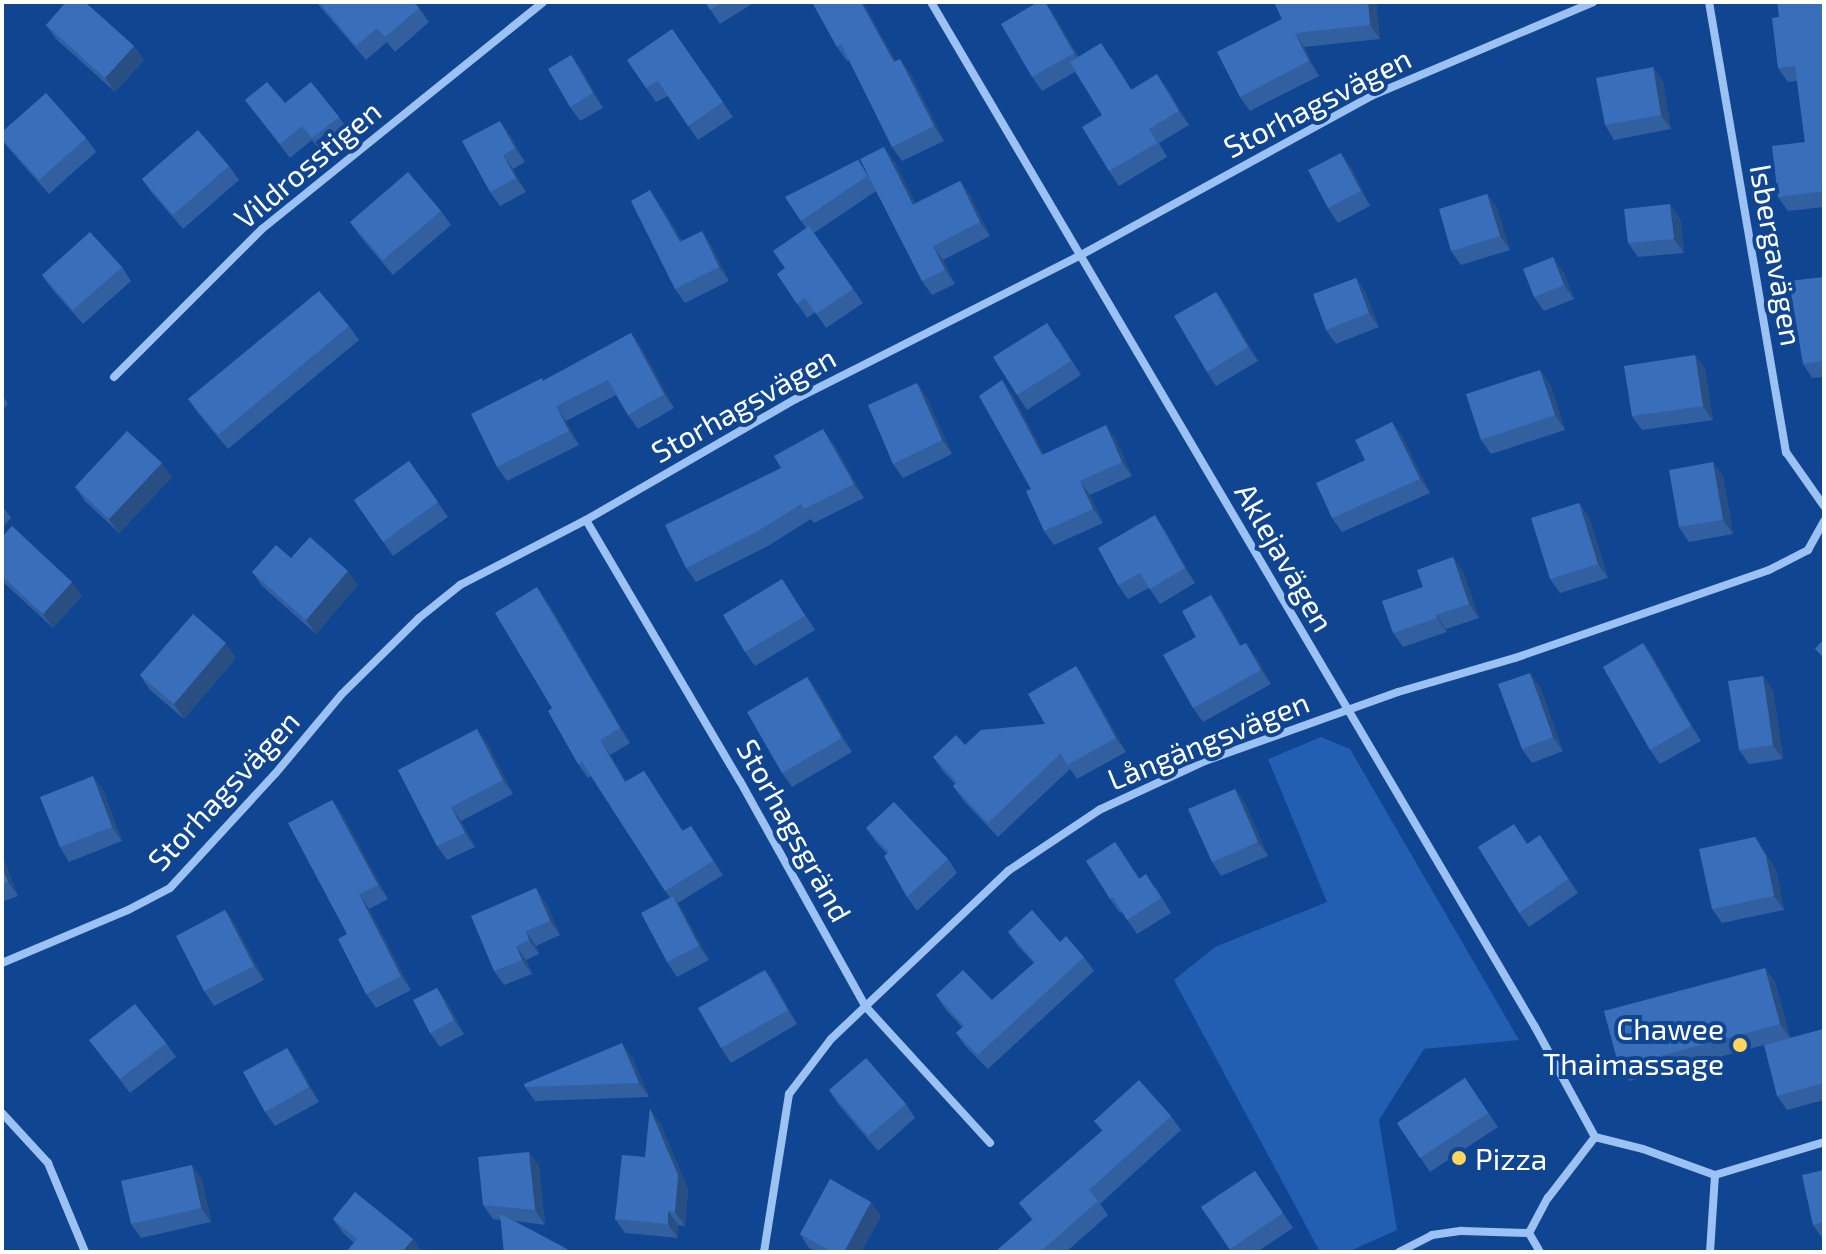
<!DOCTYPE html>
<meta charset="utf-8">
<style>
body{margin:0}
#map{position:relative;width:1826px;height:1254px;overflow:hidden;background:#104592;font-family:"Exo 2",sans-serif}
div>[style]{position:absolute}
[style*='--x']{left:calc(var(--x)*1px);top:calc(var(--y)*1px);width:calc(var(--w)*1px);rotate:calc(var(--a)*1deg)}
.green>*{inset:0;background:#225eb1}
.street>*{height:8px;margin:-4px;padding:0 4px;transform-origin:4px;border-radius:4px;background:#9cc1f3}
.wall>*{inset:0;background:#315fa0}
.shaded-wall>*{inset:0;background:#284e82}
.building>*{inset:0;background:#396fba}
.dots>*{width:22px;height:22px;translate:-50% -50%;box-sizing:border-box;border:4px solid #104592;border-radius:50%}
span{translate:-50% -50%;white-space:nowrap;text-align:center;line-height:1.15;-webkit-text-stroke:8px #104592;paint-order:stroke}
.street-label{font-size:30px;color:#fff}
.poi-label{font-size:30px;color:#fff}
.right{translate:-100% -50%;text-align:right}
.left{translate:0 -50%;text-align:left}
.frame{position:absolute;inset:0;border:4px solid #fff;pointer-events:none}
</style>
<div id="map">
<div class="green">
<i style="clip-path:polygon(1321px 737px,1350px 749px,1519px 1040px,1424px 1049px,1379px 1120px,1397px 1230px,1348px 1252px,1320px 1252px,1174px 980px,1215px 947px,1327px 902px,1268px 759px)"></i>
</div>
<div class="street">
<i style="--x:931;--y:2;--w:1190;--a:59.49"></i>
<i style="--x:1535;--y:1027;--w:125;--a:61.4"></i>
<i style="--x:1595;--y:1137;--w:49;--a:14"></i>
<i style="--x:1643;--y:1149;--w:77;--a:19.9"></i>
<i style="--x:1709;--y:2;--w:457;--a:80.3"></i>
<i style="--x:1786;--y:452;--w:66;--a:54.9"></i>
<i style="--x:114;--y:377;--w:209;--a:-45"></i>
<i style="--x:262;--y:229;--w:361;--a:-38.9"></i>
<i style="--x:586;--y:520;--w:303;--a:59.5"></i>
<i style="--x:740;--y:781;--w:259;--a:60.9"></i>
<i style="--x:866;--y:1007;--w:184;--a:47.6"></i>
<i style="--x:2;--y:963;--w:137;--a:-22.8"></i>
<i style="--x:128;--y:910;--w:47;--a:-27.6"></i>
<i style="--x:170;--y:888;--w:155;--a:-47.4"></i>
<i style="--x:275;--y:774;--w:104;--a:-50.1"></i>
<i style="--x:342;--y:694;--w:108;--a:-44.6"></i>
<i style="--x:419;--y:618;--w:53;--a:-38.8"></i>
<i style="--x:460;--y:585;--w:142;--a:-27.3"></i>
<i style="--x:586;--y:520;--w:242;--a:-30"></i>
<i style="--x:796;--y:399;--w:319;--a:-26.8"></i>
<i style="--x:1081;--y:255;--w:331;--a:-28.7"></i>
<i style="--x:1371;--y:96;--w:241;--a:-22.9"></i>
<i style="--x:2;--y:1113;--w:68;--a:47.4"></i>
<i style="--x:48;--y:1163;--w:96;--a:67.4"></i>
<i style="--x:1715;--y:1175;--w:114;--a:-16.8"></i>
<i style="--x:1529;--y:1233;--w:40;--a:-62"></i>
<i style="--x:1548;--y:1198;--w:77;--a:-52.4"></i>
<i style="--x:1529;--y:1233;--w:22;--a:60"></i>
<i style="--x:764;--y:1252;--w:160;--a:-81"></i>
<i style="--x:789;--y:1094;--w:69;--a:-52.6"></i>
<i style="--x:831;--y:1039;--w:244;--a:-43.5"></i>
<i style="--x:1008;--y:871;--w:110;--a:-33.8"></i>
<i style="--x:1099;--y:810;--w:117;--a:-24.8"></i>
<i style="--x:1205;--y:761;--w:205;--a:-19.7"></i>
<i style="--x:1398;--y:692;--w:122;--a:-16.2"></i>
<i style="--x:1515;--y:658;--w:269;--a:-19.1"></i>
<i style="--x:1769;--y:570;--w:44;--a:-27.1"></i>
<i style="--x:1808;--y:550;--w:33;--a:-61"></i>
<i style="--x:1399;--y:1252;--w:37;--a:-27"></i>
<i style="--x:1432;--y:1235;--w:30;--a:-8"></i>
<i style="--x:1462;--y:1231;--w:67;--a:1.7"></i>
<i style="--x:1710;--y:1252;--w:77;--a:-86.3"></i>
</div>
<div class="wall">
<i style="clip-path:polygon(316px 2px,356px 2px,419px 8px,429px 22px,395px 52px,387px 42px,366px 60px)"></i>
<i style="clip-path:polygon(705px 2px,755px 2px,720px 24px)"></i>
<i style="clip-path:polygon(812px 2px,896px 61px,910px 73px,944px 141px,902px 161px,892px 147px,849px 60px,847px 61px,837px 47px)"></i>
<i style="clip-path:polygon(1045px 2px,1079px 57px,1111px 57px,1131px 89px,1167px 88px,1189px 125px,1159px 143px,1167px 157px,1119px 186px,1109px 171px,1102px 115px,1075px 72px,1042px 91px,1032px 77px)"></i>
<i style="clip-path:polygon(1274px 2px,1376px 2px,1380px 39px,1304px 47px,1319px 76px,1250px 111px,1240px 97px,1282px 19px)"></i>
<i style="clip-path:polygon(1824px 2px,1824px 207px,1788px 211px,1778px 197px,1805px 142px,1797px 81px,1788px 82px,1778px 68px,1779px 17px)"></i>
<i style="clip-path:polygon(46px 25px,134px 46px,144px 60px,115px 92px,56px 39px)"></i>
<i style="clip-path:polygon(672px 29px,733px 117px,698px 140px,668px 96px,656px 102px,646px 88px)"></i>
<i style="clip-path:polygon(571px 55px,581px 69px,603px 108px,580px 121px,570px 107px)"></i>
<i style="clip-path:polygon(1653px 67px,1663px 82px,1671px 129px,1614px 140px,1605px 125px)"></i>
<i style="clip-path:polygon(245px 100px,285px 103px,339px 117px,349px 131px,322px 153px,312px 140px,290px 158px)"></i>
<i style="clip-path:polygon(2px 132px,86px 138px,96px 152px,49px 194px,9px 149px,2px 140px)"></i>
<i style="clip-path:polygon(510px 135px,525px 162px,513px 169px,526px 192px,500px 206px,490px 192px)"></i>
<i style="clip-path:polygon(858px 160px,867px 173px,894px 161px,915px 203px,960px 181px,970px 195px,990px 236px,943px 260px,955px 284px,932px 295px,922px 281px,876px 191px,814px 233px,863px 303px,826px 328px,815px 312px,807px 318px,777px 274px,785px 268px,806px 228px,785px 197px)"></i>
<i style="clip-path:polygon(229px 166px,239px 180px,183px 229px,152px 193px,142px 179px)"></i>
<i style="clip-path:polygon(1351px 167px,1370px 206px,1338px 223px,1328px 208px)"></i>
<i style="clip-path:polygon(1487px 194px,1497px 208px,1510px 250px,1461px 265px,1451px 251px)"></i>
<i style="clip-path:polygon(660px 205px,682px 241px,711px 245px,729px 281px,685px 303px,675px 289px)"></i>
<i style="clip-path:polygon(441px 211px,451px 225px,393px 275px,360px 236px,350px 222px)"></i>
<i style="clip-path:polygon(1680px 218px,1684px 253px,1638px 257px,1628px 243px)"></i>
<i style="clip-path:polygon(122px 267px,131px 281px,83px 324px,52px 289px,42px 275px)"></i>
<i style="clip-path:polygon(1563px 271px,1574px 299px,1544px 311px,1534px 297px)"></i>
<i style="clip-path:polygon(1824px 277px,1824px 377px,1812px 378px,1803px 364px)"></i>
<i style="clip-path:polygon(1356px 278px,1365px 292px,1379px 327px,1336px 344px,1326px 330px)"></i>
<i style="clip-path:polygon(1216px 292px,1226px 306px,1258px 361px,1216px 386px,1207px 372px)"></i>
<i style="clip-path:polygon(349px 326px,359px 340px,228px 449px,198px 413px,188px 399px)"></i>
<i style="clip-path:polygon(631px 333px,641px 347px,674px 408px,638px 429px,628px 415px,616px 395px,566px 421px,579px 445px,507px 481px,497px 467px,544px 380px)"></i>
<i style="clip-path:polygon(1057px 337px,1081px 375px,1027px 410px,1017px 395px)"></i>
<i style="clip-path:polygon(1695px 355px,1705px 369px,1713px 420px,1642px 430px,1632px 416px)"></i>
<i style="clip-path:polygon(1002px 380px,1012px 394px,1043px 454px,1116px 440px,1132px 476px,1090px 495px,1103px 523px,1054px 545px,1044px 531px)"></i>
<i style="clip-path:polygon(917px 383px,927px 398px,952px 454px,903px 478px,893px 464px)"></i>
<i style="clip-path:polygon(1550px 384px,1565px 430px,1491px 454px,1481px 440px)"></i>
<i style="clip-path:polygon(2px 394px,8px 404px,2px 410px)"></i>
<i style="clip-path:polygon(1392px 422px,1402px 436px,1430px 493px,1342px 532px,1332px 518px,1365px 460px)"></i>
<i style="clip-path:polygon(833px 443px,864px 498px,814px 523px,811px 519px,768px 546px,696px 582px,686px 568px)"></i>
<i style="clip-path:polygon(409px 461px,448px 517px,393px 556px,354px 500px)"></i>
<i style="clip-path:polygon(1713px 462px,1723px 476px,1733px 534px,1689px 542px,1679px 527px)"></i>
<i style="clip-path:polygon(172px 477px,119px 533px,85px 501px,75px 487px)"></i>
<i style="clip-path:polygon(1579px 503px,1589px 517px,1608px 578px,1560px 593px,1550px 579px)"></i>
<i style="clip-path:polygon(2px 505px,11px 518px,2px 528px)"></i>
<i style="clip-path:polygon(1165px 530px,1195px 583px,1160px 604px,1149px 588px,1128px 599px,1118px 585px)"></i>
<i style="clip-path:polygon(2px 537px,72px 582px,82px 596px,53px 628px,2px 581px)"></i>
<i style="clip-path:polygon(1453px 557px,1463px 572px,1479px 618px,1446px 629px,1447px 632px,1403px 647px,1393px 633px,1423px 587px)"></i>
<i style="clip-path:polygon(291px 558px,358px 585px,316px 634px,262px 586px,252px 572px)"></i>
<i style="clip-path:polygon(782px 579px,815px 630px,755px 666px,745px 652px)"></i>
<i style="clip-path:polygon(547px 601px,630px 743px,610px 755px,626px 781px,644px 771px,683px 831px,691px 826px,723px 875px,678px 903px,709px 960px,677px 977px,667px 962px,670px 898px,591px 776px,588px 778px,578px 764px,552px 708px)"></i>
<i style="clip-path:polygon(1221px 609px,1241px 646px,1256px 657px,1271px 684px,1203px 722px,1193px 708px,1196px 637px)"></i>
<i style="clip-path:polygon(1643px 643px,1653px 657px,1701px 741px,1660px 764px,1650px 750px)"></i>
<i style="clip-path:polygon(236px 658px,184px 719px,150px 690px,140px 675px)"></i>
<i style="clip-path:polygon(1076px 666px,1086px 681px,1126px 752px,1077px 779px,1070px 769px,998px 837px,963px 800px,953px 786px,955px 784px,943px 771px,933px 757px,965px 745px,1045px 724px)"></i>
<i style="clip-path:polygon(1763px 676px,1773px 691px,1783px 759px,1749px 764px,1739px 750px)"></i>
<i style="clip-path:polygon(807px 677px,817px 691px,852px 752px,792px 787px,782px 773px)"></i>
<i style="clip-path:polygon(1540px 687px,1563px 751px,1532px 763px,1522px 749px)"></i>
<i style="clip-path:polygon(487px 743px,513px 794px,461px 821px,475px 847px,447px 860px,437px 846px,398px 770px)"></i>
<i style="clip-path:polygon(1235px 789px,1245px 803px,1268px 856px,1221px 876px,1212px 862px)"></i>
<i style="clip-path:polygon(103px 790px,122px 841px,69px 862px,60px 847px)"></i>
<i style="clip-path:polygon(332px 800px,342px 814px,388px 899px,369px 909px,411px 990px,376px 1008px,366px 994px,347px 934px)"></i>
<i style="clip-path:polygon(866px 828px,948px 859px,957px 873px,917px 911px,907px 897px,887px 854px,876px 842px)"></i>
<i style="clip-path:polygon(1755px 837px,1776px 870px,1784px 910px,1722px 923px,1712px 909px)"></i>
<i style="clip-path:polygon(1115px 842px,1139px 878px,1156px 888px,1171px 913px,1137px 934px,1122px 912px,1120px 913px,1110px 899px)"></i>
<i style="clip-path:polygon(1527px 844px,1550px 850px,1578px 893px,1529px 927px,1519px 913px)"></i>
<i style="clip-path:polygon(2px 855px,18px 896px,2px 902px)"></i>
<i style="clip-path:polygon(546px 903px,560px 935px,536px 946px,539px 954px,526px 960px,532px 974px,504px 985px,494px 971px)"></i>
<i style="clip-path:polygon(225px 910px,235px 924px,264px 980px,214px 1006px,204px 991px)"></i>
<i style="clip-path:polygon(1008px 932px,1060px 942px,1084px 957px,1094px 971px,988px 1069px,966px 1047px,956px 1033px,962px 1027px,946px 1010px,936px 995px,992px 1000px,1034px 963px,1018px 946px)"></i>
<i style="clip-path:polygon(1765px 968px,1775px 982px,1790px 1038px,1629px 1081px,1619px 1067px)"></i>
<i style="clip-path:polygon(765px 970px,775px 984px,797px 1024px,731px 1063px,721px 1048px)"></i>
<i style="clip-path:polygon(437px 988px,447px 1002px,464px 1034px,440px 1047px,430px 1033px)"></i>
<i style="clip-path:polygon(1824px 1030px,1824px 1100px,1787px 1110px,1777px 1096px)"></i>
<i style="clip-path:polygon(89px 1040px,166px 1043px,176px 1057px,130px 1093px)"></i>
<i style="clip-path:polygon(287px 1048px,297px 1062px,319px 1102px,275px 1126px,265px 1112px)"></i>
<i style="clip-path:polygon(632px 1057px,649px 1097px,535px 1101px,525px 1087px)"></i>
<i style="clip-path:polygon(1465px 1078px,1498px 1127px,1430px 1172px,1397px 1123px)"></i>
<i style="clip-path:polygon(829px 1090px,906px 1104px,915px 1118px,878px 1151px,838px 1104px)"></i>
<i style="clip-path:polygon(650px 1109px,660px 1123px,688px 1189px,685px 1226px,678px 1225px,678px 1238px,625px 1233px,615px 1219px,645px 1157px)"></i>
<i style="clip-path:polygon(1171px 1116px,1181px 1130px,1100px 1204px,1108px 1215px,1066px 1252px,995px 1252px,1032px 1220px,1019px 1203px,1102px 1131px,1094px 1121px)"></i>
<i style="clip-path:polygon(539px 1166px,545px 1225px,515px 1221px,567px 1249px,569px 1252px,504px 1252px,501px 1220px,493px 1219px,483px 1205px)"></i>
<i style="clip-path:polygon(1824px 1170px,1824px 1239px,1823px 1239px,1813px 1225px)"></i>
<i style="clip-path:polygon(1255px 1171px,1293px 1228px,1257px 1252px,1231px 1252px,1201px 1207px)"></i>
<i style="clip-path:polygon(202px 1179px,211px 1222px,141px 1238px,131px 1224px)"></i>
<i style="clip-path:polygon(881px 1216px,861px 1252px,817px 1252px,809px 1248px,800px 1234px)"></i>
<i style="clip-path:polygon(333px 1219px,413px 1239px,422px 1252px,346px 1252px,354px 1243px,343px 1233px)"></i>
</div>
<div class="shaded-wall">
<i style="clip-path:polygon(861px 2px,863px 2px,904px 76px,894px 62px)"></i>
<i style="clip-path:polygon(1045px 2px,1053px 13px,1084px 67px,1074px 53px)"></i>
<i style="clip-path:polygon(1368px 2px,1376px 2px,1380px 39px,1370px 25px)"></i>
<i style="clip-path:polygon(1295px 33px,1304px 47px,1319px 76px,1309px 61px)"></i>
<i style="clip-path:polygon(134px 46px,144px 60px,115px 92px,105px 78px)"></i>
<i style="clip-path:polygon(571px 55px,581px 69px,603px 108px,593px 93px)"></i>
<i style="clip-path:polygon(900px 59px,910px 73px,944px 141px,934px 126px)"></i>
<i style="clip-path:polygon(1653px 67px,1663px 82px,1671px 129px,1661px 115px)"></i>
<i style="clip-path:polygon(1157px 74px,1167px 88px,1189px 125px,1179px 111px)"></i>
<i style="clip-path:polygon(500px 121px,510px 135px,525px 162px,515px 148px)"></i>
<i style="clip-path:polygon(884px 147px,894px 161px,923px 219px,913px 205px)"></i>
<i style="clip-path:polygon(1341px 153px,1351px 167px,1370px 206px,1361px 191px)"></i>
<i style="clip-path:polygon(503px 155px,513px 169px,526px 192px,516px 178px)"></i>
<i style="clip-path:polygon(960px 181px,970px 195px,990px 236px,980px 222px)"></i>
<i style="clip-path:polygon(650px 190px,660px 205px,690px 256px,680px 242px)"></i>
<i style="clip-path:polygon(1487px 194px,1497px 208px,1510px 250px,1500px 236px)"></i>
<i style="clip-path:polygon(1670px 204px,1680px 218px,1684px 253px,1674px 239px)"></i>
<i style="clip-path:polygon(702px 231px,711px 245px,729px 281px,719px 267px)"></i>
<i style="clip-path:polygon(933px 246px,943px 260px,955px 284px,945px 270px)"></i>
<i style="clip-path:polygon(1553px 257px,1563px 271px,1574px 299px,1564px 285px)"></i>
<i style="clip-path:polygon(1356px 278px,1365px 292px,1379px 327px,1369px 313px)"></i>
<i style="clip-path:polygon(1216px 292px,1226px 306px,1258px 361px,1248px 347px)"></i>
<i style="clip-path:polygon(631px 333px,641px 347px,674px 408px,664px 394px)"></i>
<i style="clip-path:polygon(1695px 355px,1705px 369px,1713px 420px,1703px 406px)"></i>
<i style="clip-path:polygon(1540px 370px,1550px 384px,1565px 430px,1555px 415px)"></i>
<i style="clip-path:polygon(1002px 380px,1012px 394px,1052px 469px,1042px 455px)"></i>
<i style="clip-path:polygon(917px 383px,927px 398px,952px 454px,942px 440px)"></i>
<i style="clip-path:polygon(556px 406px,566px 421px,579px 445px,569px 431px)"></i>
<i style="clip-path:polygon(1392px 422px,1402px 436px,1430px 493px,1420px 479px)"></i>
<i style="clip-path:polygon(1106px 425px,1116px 440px,1132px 476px,1122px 462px)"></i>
<i style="clip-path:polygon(823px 429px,833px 443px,864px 498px,854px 484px)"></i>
<i style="clip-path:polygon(1713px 462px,1723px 476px,1733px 534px,1723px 520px)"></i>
<i style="clip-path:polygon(162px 463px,172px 477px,119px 533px,109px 519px)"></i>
<i style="clip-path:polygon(1080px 481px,1090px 495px,1103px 523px,1093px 509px)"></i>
<i style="clip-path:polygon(1579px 503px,1589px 517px,1608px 578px,1598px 564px)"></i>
<i style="clip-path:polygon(1155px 515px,1165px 530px,1195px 583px,1185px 568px)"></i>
<i style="clip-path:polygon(1453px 557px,1463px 572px,1479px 618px,1469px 604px)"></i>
<i style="clip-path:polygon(348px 571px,358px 585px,316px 634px,306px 620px)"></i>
<i style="clip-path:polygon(72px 582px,82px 596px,53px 628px,43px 614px)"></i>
<i style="clip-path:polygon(537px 587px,547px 601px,630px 743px,620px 728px)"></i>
<i style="clip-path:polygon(1211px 595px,1221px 609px,1250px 661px,1240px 646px)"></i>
<i style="clip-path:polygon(1436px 615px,1446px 629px,1447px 632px,1437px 618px)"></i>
<i style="clip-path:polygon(226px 643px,236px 658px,184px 719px,174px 704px)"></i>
<i style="clip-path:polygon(1246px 643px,1256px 657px,1271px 684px,1261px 670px)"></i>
<i style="clip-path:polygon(1643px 643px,1653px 657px,1701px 741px,1691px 726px)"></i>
<i style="clip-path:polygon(1076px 666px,1086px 681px,1126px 752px,1116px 738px)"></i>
<i style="clip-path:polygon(1530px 673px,1540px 687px,1563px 751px,1553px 737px)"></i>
<i style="clip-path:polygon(1763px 676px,1773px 691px,1783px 759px,1773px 745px)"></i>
<i style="clip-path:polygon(807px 677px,817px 691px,852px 752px,842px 738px)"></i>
<i style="clip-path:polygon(477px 729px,487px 743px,513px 794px,503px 780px)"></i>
<i style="clip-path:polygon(600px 740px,610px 755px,635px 796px,625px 782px)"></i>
<i style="clip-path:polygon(93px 776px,103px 790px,122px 841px,112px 827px)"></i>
<i style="clip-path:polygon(1235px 789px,1245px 803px,1268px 856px,1258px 842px)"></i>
<i style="clip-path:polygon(332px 800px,342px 814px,388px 899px,378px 885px)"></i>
<i style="clip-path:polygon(451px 807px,461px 821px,475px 847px,465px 833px)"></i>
<i style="clip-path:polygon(1755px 837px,1776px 870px,1784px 910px,1774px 896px)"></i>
<i style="clip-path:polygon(2px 855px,18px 896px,8px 882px,2px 867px)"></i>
<i style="clip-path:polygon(536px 888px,546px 903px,560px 935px,550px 921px)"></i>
<i style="clip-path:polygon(359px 894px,369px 909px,411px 990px,401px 976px)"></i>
<i style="clip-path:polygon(673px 896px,683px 911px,709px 960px,699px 946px)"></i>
<i style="clip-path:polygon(225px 910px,235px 924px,264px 980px,254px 966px)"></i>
<i style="clip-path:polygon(526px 931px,536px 946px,539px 954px,529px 940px)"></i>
<i style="clip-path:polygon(516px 946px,526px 960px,532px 974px,522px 960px)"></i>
<i style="clip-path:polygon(1765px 968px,1775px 982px,1790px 1038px,1780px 1024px)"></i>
<i style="clip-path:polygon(765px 970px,775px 984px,797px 1024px,788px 1010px)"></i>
<i style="clip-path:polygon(437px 988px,447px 1002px,464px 1034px,454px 1020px)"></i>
<i style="clip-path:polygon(622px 1043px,632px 1057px,649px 1097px,639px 1083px)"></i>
<i style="clip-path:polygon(287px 1048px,297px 1062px,319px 1102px,309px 1087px)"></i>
<i style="clip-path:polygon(650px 1109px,660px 1123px,688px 1189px,685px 1226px,675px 1212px)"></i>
<i style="clip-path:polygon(529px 1152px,539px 1166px,545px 1225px,535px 1210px)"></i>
<i style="clip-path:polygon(192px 1165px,202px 1179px,211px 1222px,201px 1208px)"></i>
<i style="clip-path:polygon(871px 1202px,881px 1216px,861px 1252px,844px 1252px)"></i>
<i style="clip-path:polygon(668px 1211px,678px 1225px,678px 1238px,668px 1224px)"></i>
<i style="clip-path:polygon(413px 1239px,422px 1252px,402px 1252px)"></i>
</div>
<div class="building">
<i style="clip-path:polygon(66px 2px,85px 2px,134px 46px,105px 78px,46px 25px)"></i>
<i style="clip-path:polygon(319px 2px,414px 2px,419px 8px,385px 37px,377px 28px,356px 46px)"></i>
<i style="clip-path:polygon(705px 2px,723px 2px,710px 10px)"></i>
<i style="clip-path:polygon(812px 2px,861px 2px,894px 62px,900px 59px,934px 126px,892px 147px,841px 44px,837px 47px)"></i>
<i style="clip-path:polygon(1038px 2px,1045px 2px,1074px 53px,1032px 77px,1001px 24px)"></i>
<i style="clip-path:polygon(1274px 2px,1368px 2px,1370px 25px,1295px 33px,1309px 61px,1240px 97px,1217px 52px,1282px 19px)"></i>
<i style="clip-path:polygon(1777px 2px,1822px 2px,1822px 10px,1824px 10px,1824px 191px,1778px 197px,1772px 146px,1805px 142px,1795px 66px,1778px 68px,1772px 18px,1779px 17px)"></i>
<i style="clip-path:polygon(672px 29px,723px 102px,688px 126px,658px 81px,646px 88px,627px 60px)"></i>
<i style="clip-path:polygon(1101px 43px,1131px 90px,1157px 74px,1179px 111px,1149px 129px,1157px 143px,1109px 171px,1082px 127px,1102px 115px,1070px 62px)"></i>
<i style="clip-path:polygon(571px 55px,593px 93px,570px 107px,548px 69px)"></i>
<i style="clip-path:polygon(1653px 67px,1661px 115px,1605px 125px,1596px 78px)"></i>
<i style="clip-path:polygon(267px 82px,285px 103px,311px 82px,339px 117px,312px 138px,302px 126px,280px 144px,245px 100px)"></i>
<i style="clip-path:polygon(46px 93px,86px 138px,39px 180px,2px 139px,2px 132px)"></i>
<i style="clip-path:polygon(500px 121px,515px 148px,503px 155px,516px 178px,490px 192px,462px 141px)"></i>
<i style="clip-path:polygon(198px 130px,229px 166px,173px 215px,142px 179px)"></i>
<i style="clip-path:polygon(884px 147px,913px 205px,960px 181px,980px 222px,933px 246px,945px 270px,922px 281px,860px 159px)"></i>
<i style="clip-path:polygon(1341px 153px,1361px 191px,1328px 208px,1308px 170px)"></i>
<i style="clip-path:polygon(858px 160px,867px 176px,801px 221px,785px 197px)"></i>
<i style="clip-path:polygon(408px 172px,441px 211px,383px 260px,350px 222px)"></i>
<i style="clip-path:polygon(650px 190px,680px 242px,702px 231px,719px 267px,675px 289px,631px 201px)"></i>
<i style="clip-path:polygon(1487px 194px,1500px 236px,1451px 251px,1439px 209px)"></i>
<i style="clip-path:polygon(1670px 204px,1674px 239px,1628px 243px,1624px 209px)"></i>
<i style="clip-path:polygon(809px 226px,853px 289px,816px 314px,805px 298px,797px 304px,777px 274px,785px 268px,773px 251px)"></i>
<i style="clip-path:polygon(90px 232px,122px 267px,73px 310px,42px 275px)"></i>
<i style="clip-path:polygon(1553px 257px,1564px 285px,1534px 297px,1523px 269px)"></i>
<i style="clip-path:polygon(1824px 277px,1824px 361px,1803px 364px,1789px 281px)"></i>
<i style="clip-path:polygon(1356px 278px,1369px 313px,1326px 330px,1313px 294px)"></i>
<i style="clip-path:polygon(319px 291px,349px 326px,218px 435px,188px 399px)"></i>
<i style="clip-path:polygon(1216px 292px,1248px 347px,1207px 372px,1174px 316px)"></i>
<i style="clip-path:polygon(1047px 323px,1071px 361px,1017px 395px,993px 357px)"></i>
<i style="clip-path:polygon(631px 333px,664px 394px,628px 415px,608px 380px,556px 406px,569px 431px,497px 467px,471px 414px,542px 378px,543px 381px)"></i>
<i style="clip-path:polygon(1695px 355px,1703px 406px,1632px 416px,1624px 366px)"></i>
<i style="clip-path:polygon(1540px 370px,1555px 415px,1481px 440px,1466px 394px)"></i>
<i style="clip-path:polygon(1002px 380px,1042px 455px,1106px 425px,1122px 462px,1080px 481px,1093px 509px,1044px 531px,1026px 491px,1031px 489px,979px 396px)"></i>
<i style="clip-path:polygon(917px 383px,942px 440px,893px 464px,868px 405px)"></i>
<i style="clip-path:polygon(1392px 422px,1420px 479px,1332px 518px,1316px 483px,1365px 460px,1355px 440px)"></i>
<i style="clip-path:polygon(823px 429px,854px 484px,804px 509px,801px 504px,758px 531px,686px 568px,665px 525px,781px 468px,774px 456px)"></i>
<i style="clip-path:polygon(127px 431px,162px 463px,109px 519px,75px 487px)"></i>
<i style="clip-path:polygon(409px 461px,438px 502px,383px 542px,354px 500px)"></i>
<i style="clip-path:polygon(1713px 462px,1723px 520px,1679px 527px,1669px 470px)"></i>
<i style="clip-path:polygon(1579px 503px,1598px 564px,1550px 579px,1531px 518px)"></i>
<i style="clip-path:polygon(1155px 515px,1185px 568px,1150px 589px,1140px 573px,1118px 585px,1098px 548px)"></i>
<i style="clip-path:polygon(12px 526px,72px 582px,43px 614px,2px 576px,2px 537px)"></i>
<i style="clip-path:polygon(310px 537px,348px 571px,306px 620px,252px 572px,276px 545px,291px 558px)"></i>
<i style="clip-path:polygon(1453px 557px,1469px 604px,1436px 615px,1437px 618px,1393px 633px,1382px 601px,1423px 587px,1417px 570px)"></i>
<i style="clip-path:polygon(782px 579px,805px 616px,745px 652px,723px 615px)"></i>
<i style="clip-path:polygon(537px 587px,620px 728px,600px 740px,625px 782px,644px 771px,682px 831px,691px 826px,713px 861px,665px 891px,582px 762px,578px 764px,548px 711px,552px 708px,495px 613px)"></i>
<i style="clip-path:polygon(1211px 595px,1240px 646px,1246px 643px,1261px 670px,1193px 708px,1163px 655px,1196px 637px,1182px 611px)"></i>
<i style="clip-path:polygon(193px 614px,226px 643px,174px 704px,140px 675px)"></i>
<i style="clip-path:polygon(1824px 639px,1824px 658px,1815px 649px)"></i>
<i style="clip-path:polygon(1643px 643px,1691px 726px,1650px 750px,1603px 667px)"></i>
<i style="clip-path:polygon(1076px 666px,1116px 738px,1067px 765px,1061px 753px,988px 823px,953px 786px,957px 782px,933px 757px,956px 735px,965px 745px,981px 730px,1045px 724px,1028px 694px)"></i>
<i style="clip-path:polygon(1530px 673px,1553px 737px,1522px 749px,1498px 684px)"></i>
<i style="clip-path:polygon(1763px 676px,1773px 745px,1739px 750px,1728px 681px)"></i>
<i style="clip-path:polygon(807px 677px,842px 738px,782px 773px,747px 712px)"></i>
<i style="clip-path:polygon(477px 729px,503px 780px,451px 807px,465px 833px,437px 846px,398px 770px)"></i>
<i style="clip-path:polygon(93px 776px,112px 827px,60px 847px,40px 797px)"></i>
<i style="clip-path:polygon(1235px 789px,1258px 842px,1212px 862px,1188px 809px)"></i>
<i style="clip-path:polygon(332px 800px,378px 885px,359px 894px,401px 976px,366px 994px,338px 939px,347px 934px,288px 823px)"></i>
<i style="clip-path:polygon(894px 802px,948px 859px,907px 897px,884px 856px,889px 852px,866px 828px)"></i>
<i style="clip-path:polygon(1514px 824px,1527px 844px,1540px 835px,1568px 879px,1519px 913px,1478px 847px)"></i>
<i style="clip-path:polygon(1755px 837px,1766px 856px,1774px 896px,1712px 909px,1699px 849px)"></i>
<i style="clip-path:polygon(1115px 842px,1139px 879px,1146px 874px,1161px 898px,1127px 920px,1113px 897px,1110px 899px,1086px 861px)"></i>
<i style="clip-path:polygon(2px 867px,8px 882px,2px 884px)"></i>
<i style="clip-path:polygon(536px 888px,550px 921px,526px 931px,529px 940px,516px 946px,522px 960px,494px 971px,471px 916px)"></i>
<i style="clip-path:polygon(673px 896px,699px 946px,667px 962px,641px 913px)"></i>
<i style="clip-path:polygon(225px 910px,254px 966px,204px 991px,176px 936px)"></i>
<i style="clip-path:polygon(1032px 910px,1060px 942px,1066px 936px,1084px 957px,978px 1055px,956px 1033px,964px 1026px,936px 995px,963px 970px,992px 1000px,1035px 962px,1008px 932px)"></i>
<i style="clip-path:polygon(1765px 968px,1780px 1024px,1619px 1067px,1604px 1011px)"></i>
<i style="clip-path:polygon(765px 970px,788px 1010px,721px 1048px,698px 1008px)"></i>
<i style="clip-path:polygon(437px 988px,454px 1020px,430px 1033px,413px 1000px)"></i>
<i style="clip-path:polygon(135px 1004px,166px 1043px,120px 1079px,89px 1040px)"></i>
<i style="clip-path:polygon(1823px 1029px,1824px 1083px,1777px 1096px,1764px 1045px)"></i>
<i style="clip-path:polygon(622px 1043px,639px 1083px,525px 1087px,524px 1084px)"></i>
<i style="clip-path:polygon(287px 1048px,309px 1087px,265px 1112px,243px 1072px)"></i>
<i style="clip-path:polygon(866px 1058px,906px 1104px,868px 1136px,829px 1090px)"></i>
<i style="clip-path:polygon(1465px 1078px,1488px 1113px,1420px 1158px,1397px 1123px)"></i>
<i style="clip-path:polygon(1139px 1080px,1171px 1116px,1089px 1190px,1098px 1201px,1040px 1252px,995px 1252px,1033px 1219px,1019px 1203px,1103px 1130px,1094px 1121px)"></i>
<i style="clip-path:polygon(650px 1109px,678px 1175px,675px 1212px,668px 1211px,668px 1224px,615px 1219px,622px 1155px,645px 1157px)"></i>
<i style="clip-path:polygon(529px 1152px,535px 1210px,483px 1205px,478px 1157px)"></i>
<i style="clip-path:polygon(192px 1165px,201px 1208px,131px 1224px,121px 1181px)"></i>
<i style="clip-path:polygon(1824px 1170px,1824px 1222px,1813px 1225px,1802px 1175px)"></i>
<i style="clip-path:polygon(1255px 1171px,1283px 1213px,1230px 1249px,1201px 1207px)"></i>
<i style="clip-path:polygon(830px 1179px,871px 1202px,844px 1252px,832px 1252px,800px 1234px)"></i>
<i style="clip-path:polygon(355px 1192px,413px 1239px,402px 1252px,346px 1252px,357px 1239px,333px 1219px)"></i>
<i style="clip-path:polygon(500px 1214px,567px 1249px,542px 1252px,504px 1252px)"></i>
</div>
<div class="dots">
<i style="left:1740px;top:1045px;background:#ffd55e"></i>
<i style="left:1459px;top:1158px;background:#ffd55e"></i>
</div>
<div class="street-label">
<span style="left:1317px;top:102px;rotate:-27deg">Storhagsvägen</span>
<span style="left:307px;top:164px;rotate:-40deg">Vildrosstigen</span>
<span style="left:1777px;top:255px;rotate:80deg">Isbergavägen</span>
<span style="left:743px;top:404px;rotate:-29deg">Storhagsvägen</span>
<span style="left:1285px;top:557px;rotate:60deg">Aklejavägen</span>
<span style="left:1208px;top:740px;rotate:-22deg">Långängsvägen</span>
<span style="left:223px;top:790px;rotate:-47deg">Storhagsvägen</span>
<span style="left:795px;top:830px;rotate:61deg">Storhagsgränd</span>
</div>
<div class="poi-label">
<span class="right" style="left:1724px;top:1045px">Chawee<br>Thaimassage</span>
<span class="left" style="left:1475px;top:1158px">Pizza</span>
</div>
<div class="frame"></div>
</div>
